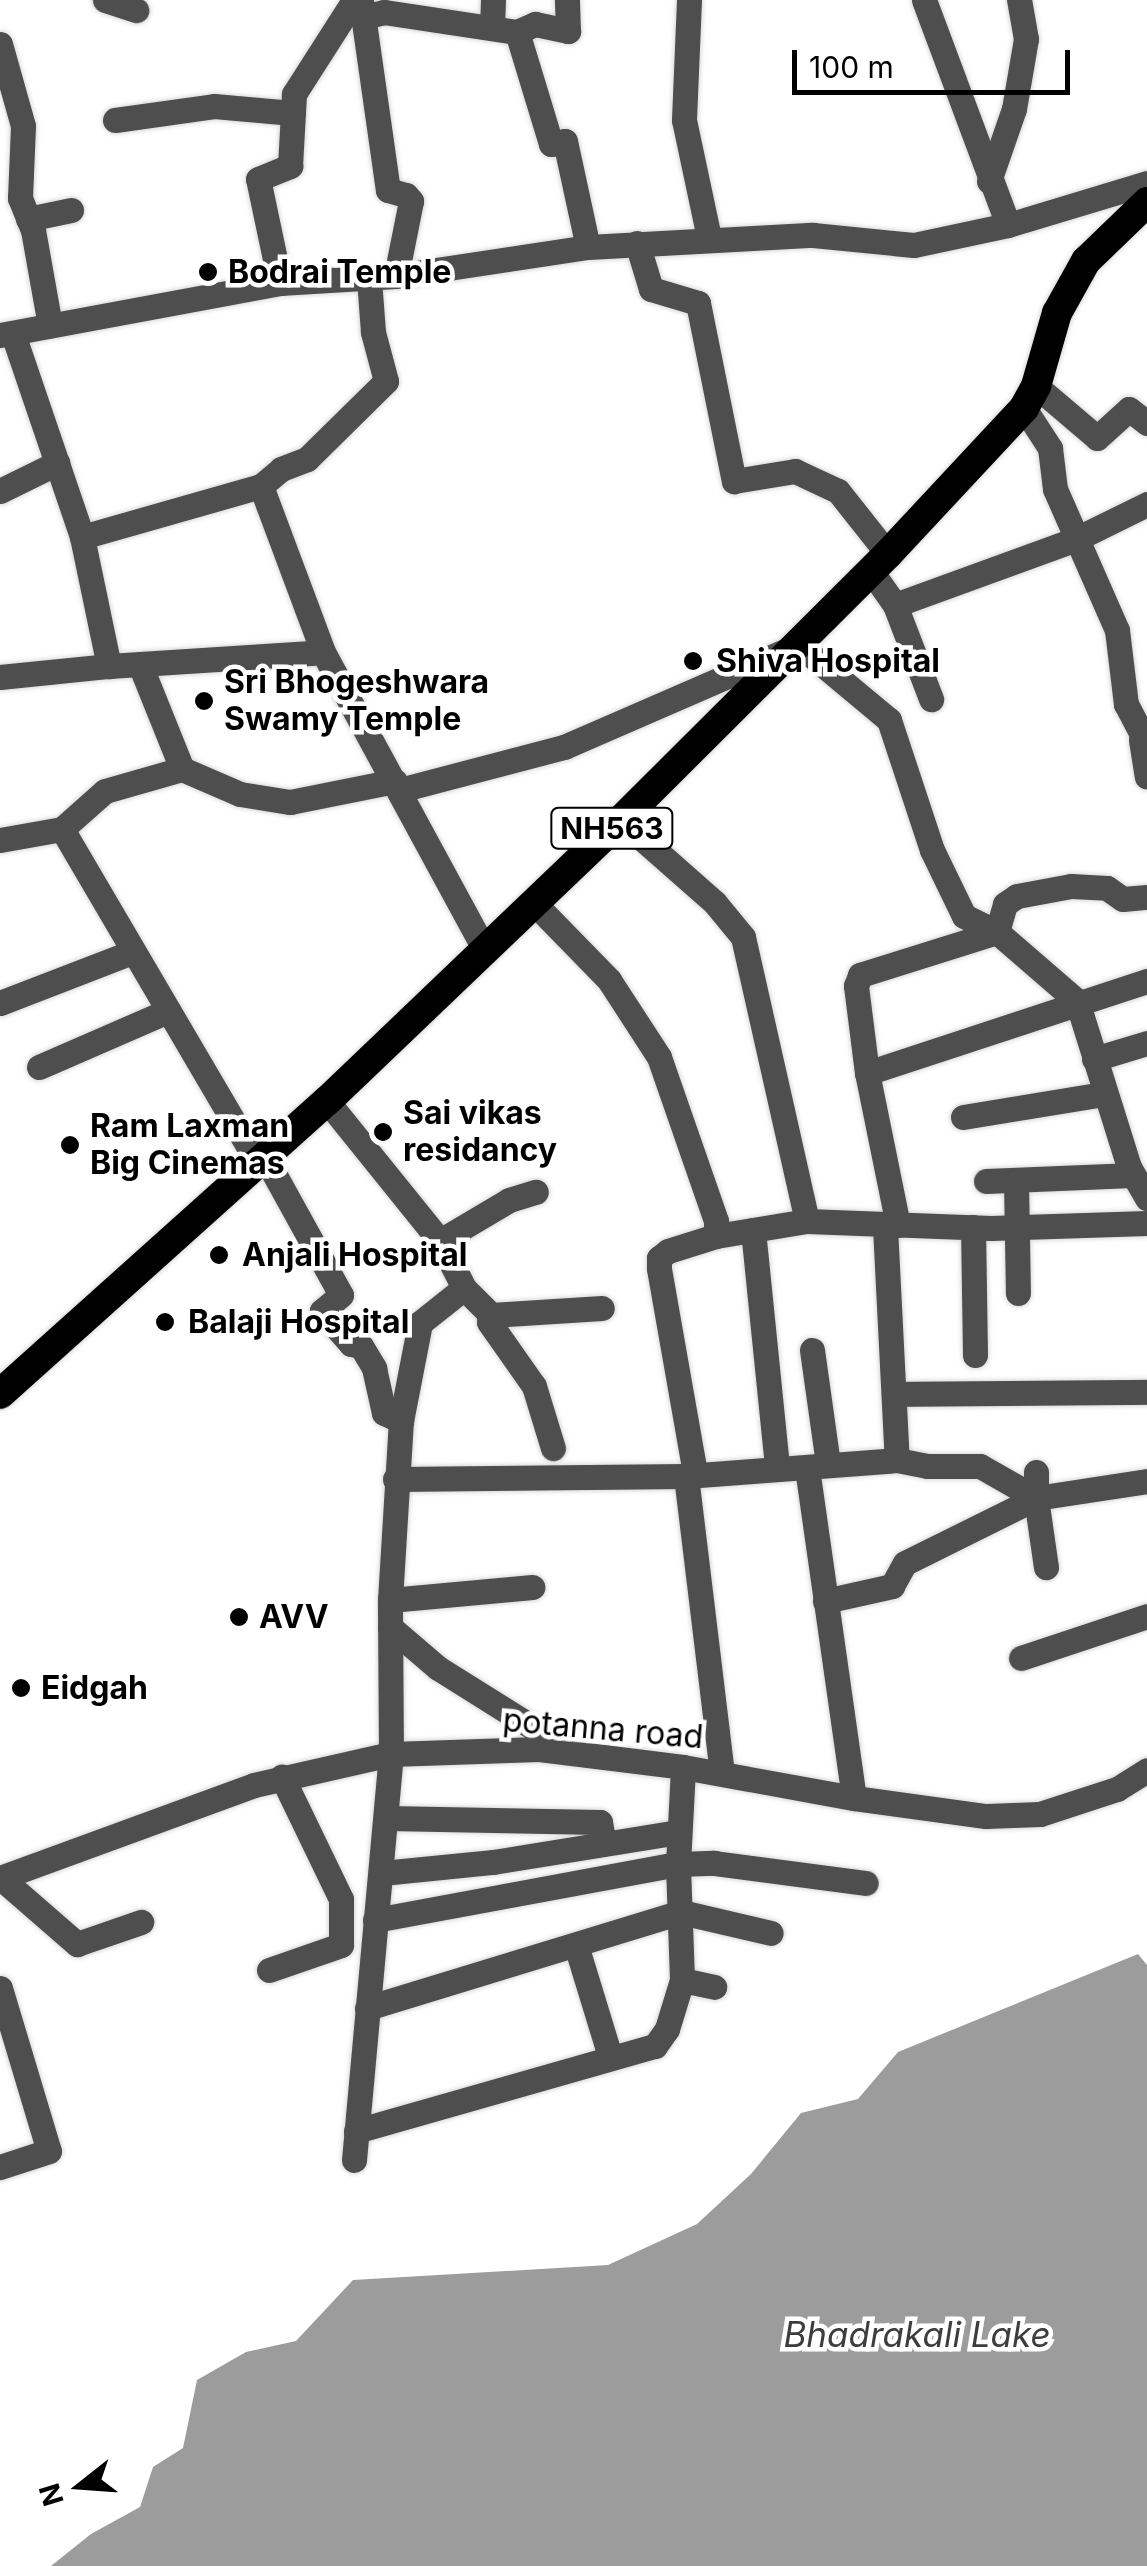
<!DOCTYPE html>
<style>
body{margin:0}
#map{position:relative;width:1147px;height:2566px;overflow:hidden;background:#fff;font-family:Inter,sans-serif}
div>[style]{position:absolute}
[style*='--x']{left:calc(var(--x)*1px);top:calc(var(--y)*1px);width:calc(var(--w)*1px);rotate:calc(var(--a)*1deg)}
.water>*{inset:0;background:#9c9c9c}
.roads{filter:drop-shadow(0 0 2px #dbdbdb) drop-shadow(0 0 2px #dbdbdb)}
.minor>*{height:25px;margin:-12.5px;padding:0 12.5px;transform-origin:12.5px;border-radius:12.5px;background:#4e4e4e}
.highway>*{height:30px;margin:-15px;padding:0 15px;transform-origin:15px;border-radius:15px;background:#000}
.dots>*{width:28px;height:28px;translate:-50% -50%;box-sizing:border-box;border:5px solid #fff;border-radius:50%}
span{translate:-50% -50%;white-space:nowrap;text-align:center;line-height:1.15;-webkit-text-stroke:9px #fff;paint-order:stroke}
.shield-label span{padding:2px 8px;background:#fff;border:2px solid;border-radius:8px;-webkit-text-stroke-width:0}
.shield-label{font-size:30px;color:#000;font-weight:700}
.poi-label{font-size:32px;color:#000;font-weight:700}
.left{translate:0 -50%;text-align:left}
.street-label{font-size:32px;color:#000}
.water-label{font-size:35px;color:#3d3d3d;font-style:italic}
.north{position:absolute;left:30px;top:2436px;width:100px;height:100px;-webkit-text-stroke:8px #fff;paint-order:stroke;rotate:253deg;font-size:28px;font-weight:700;line-height:40px;text-align:center;color:#000}
.north::after{content:'';display:block;margin:auto;width:35px;height:45px;background:#000;clip-path:polygon(50% 0,100% 100%,50% 72%,0 100%)}
.scale{position:absolute;left:792px;top:50px;width:278px;height:45px;box-sizing:border-box;border:5px solid #000;border-top:0;padding-left:12px;font-size:30px;line-height:35px;white-space:nowrap;color:#000;-webkit-text-stroke:8px #fff;paint-order:stroke}
</style>
<div id="map">
<div class="water">
<i style="clip-path:polygon(1138px 1954px,1147px 1965px,1147px 2566px,51px 2566px,91px 2534px,140px 2507px,153px 2467px,183px 2448px,197px 2380px,246px 2352px,296px 2341px,353px 2280px,608px 2265px,697px 2224px,751px 2174px,801px 2113px,858px 2099px,898px 2052px)"></i>
</div>
<div class="roads">
<div class="minor">
<i style="--x:105;--y:0;--w:33;--a:18"></i>
<i style="--x:689;--y:0;--w:120;--a:92.4"></i>
<i style="--x:684;--y:120;--w:121;--a:78"></i>
<i style="--x:924;--y:0;--w:240;--a:69.5"></i>
<i style="--x:361;--y:1;--w:191;--a:81.9"></i>
<i style="--x:388;--y:190;--w:19;--a:16"></i>
<i style="--x:406;--y:195;--w:8;--a:50"></i>
<i style="--x:411;--y:201;--w:76;--a:101.3"></i>
<i style="--x:363;--y:17;--w:22;--a:-13"></i>
<i style="--x:384;--y:12;--w:134;--a:8.6"></i>
<i style="--x:517;--y:32;--w:117;--a:73.1"></i>
<i style="--x:551;--y:144;--w:14;--a:-12"></i>
<i style="--x:565;--y:141;--w:108;--a:77.8"></i>
<i style="--x:492;--y:28;--w:28;--a:-88"></i>
<i style="--x:517;--y:32;--w:20;--a:-24"></i>
<i style="--x:535;--y:24;--w:34;--a:12"></i>
<i style="--x:568;--y:31;--w:31;--a:-92"></i>
<i style="--x:0;--y:44;--w:85;--a:74.3"></i>
<i style="--x:23;--y:126;--w:72;--a:92.4"></i>
<i style="--x:20;--y:198;--w:35;--a:68"></i>
<i style="--x:33;--y:230;--w:97;--a:79.9"></i>
<i style="--x:115;--y:120;--w:100;--a:-8"></i>
<i style="--x:214;--y:106;--w:79;--a:5.1"></i>
<i style="--x:989;--y:181;--w:76;--a:-70.9"></i>
<i style="--x:1014;--y:109;--w:71;--a:-80.3"></i>
<i style="--x:1026;--y:39;--w:40;--a:-100"></i>
<i style="--x:28;--y:219;--w:44;--a:-11.8"></i>
<i style="--x:637;--y:243;--w:48;--a:73.1"></i>
<i style="--x:651;--y:289;--w:49;--a:16.6"></i>
<i style="--x:698;--y:303;--w:182;--a:78.6"></i>
<i style="--x:734;--y:481;--w:62;--a:-9.3"></i>
<i style="--x:795;--y:471;--w:47;--a:24.9"></i>
<i style="--x:838;--y:491;--w:80;--a:51.6"></i>
<i style="--x:280;--y:283;--w:106;--a:-101.9"></i>
<i style="--x:258;--y:179;--w:35;--a:-22"></i>
<i style="--x:290;--y:166;--w:72;--a:-86.8"></i>
<i style="--x:294;--y:94;--w:112;--a:-57.4"></i>
<i style="--x:13;--y:334;--w:214;--a:71.2"></i>
<i style="--x:82;--y:537;--w:132;--a:78.2"></i>
<i style="--x:109;--y:666;--w:214;--a:-3.7"></i>
<i style="--x:0;--y:335;--w:285;--a:-10.5"></i>
<i style="--x:280;--y:283;--w:116;--a:-3.5"></i>
<i style="--x:396;--y:276;--w:194;--a:-8.6"></i>
<i style="--x:588;--y:247;--w:225;--a:-3.1"></i>
<i style="--x:813;--y:235;--w:101;--a:5.7"></i>
<i style="--x:914;--y:245;--w:96;--a:-12"></i>
<i style="--x:1008;--y:225;--w:145;--a:-16.8"></i>
<i style="--x:1036;--y:386;--w:80;--a:40.4"></i>
<i style="--x:1097;--y:438;--w:43;--a:-42.2"></i>
<i style="--x:1129;--y:409;--w:23;--a:38"></i>
<i style="--x:1024;--y:408;--w:48;--a:57"></i>
<i style="--x:1050;--y:448;--w:41;--a:83"></i>
<i style="--x:1055;--y:489;--w:154;--a:66.3"></i>
<i style="--x:1117;--y:630;--w:75;--a:83.1"></i>
<i style="--x:1126;--y:704;--w:45;--a:62.3"></i>
<i style="--x:261;--y:486;--w:177;--a:69.5"></i>
<i style="--x:323;--y:652;--w:337;--a:61.5"></i>
<i style="--x:0;--y:491;--w:64;--a:-26.2"></i>
<i style="--x:82;--y:537;--w:186;--a:-15.9"></i>
<i style="--x:261;--y:486;--w:26;--a:-40"></i>
<i style="--x:281;--y:469;--w:28;--a:-21"></i>
<i style="--x:307;--y:459;--w:111;--a:-44.6"></i>
<i style="--x:386;--y:381;--w:51;--a:-104.9"></i>
<i style="--x:373;--y:332;--w:53;--a:-94.3"></i>
<i style="--x:871;--y:571;--w:42;--a:54.8"></i>
<i style="--x:895;--y:605;--w:101;--a:69"></i>
<i style="--x:895;--y:605;--w:193;--a:-20"></i>
<i style="--x:1076;--y:539;--w:79;--a:-26.2"></i>
<i style="--x:141;--y:667;--w:110;--a:68.1"></i>
<i style="--x:0;--y:677;--w:110;--a:-5.8"></i>
<i style="--x:1141;--y:740;--w:37;--a:81"></i>
<i style="--x:400;--y:790;--w:170;--a:-14.7"></i>
<i style="--x:564;--y:747;--w:256;--a:-23.5"></i>
<i style="--x:799;--y:645;--w:117;--a:39.8"></i>
<i style="--x:889;--y:720;--w:137;--a:71.7"></i>
<i style="--x:932;--y:850;--w:73;--a:64.1"></i>
<i style="--x:964;--y:916;--w:37;--a:26"></i>
<i style="--x:997;--y:932;--w:106;--a:40.8"></i>
<i style="--x:1077;--y:1001;--w:174;--a:72.6"></i>
<i style="--x:1129;--y:1167;--w:36;--a:60"></i>
<i style="--x:621;--y:820;--w:125;--a:41.4"></i>
<i style="--x:715;--y:903;--w:44;--a:50.5"></i>
<i style="--x:743;--y:937;--w:291;--a:77.3"></i>
<i style="--x:62;--y:829;--w:389;--a:59.6"></i>
<i style="--x:0;--y:840;--w:63;--a:-10.1"></i>
<i style="--x:62;--y:829;--w:57;--a:-41.5"></i>
<i style="--x:105;--y:791;--w:80;--a:-15.9"></i>
<i style="--x:182;--y:769;--w:63;--a:23.3"></i>
<i style="--x:240;--y:794;--w:51;--a:9.1"></i>
<i style="--x:290;--y:802;--w:107;--a:-11.3"></i>
<i style="--x:533;--y:902;--w:109;--a:45.7"></i>
<i style="--x:609;--y:980;--w:92;--a:57"></i>
<i style="--x:659;--y:1057;--w:174;--a:70.8"></i>
<i style="--x:716;--y:1221;--w:15;--a:90"></i>
<i style="--x:0;--y:1003;--w:142;--a:-21.1"></i>
<i style="--x:1094;--y:1059;--w:55;--a:-16.8"></i>
<i style="--x:39;--y:1067;--w:141;--a:-23.5"></i>
<i style="--x:867;--y:1073;--w:295;--a:-18.2"></i>
<i style="--x:327;--y:1101;--w:180;--a:51.1"></i>
<i style="--x:440;--y:1241;--w:53;--a:62.9"></i>
<i style="--x:464;--y:1288;--w:38;--a:45"></i>
<i style="--x:491;--y:1315;--w:111;--a:-3.6"></i>
<i style="--x:963;--y:1117;--w:143;--a:-9.3"></i>
<i style="--x:266;--y:1159;--w:155;--a:61.1"></i>
<i style="--x:341;--y:1295;--w:25;--a:140"></i>
<i style="--x:322;--y:1311;--w:44;--a:48.7"></i>
<i style="--x:351;--y:1344;--w:10;--a:11"></i>
<i style="--x:361;--y:1346;--w:26;--a:59"></i>
<i style="--x:374;--y:1368;--w:46;--a:77.5"></i>
<i style="--x:384;--y:1413;--w:19;--a:25"></i>
<i style="--x:986;--y:1181;--w:147;--a:-2.3"></i>
<i style="--x:1016;--y:1181;--w:112;--a:89"></i>
<i style="--x:898;--y:1225;--w:155;--a:-101.5"></i>
<i style="--x:867;--y:1073;--w:88;--a:-97.2"></i>
<i style="--x:856;--y:986;--w:12;--a:-70"></i>
<i style="--x:860;--y:975;--w:144;--a:-17.4"></i>
<i style="--x:997;--y:932;--w:29;--a:-74"></i>
<i style="--x:1005;--y:904;--w:14;--a:-34"></i>
<i style="--x:1017;--y:896;--w:55;--a:-10.5"></i>
<i style="--x:1071;--y:886;--w:36;--a:3"></i>
<i style="--x:1107;--y:888;--w:19;--a:35"></i>
<i style="--x:1123;--y:899;--w:24;--a:-5"></i>
<i style="--x:885;--y:1227;--w:233;--a:87.1"></i>
<i style="--x:973;--y:1227;--w:128;--a:89.1"></i>
<i style="--x:753;--y:1230;--w:239;--a:84.2"></i>
<i style="--x:440;--y:1241;--w:80;--a:-30.7"></i>
<i style="--x:509;--y:1200;--w:28;--a:-17"></i>
<i style="--x:491;--y:1315;--w:7;--a:106"></i>
<i style="--x:489;--y:1322;--w:78;--a:54.9"></i>
<i style="--x:534;--y:1386;--w:65;--a:73"></i>
<i style="--x:812;--y:1350;--w:115;--a:82"></i>
<i style="--x:895;--y:1394;--w:252;--a:-0.5"></i>
<i style="--x:807;--y:1468;--w:333;--a:81.9"></i>
<i style="--x:695;--y:1473;--w:208;--a:-100"></i>
<i style="--x:659;--y:1268;--w:10;--a:-90"></i>
<i style="--x:659;--y:1258;--w:11;--a:-38"></i>
<i style="--x:668;--y:1251;--w:50;--a:-17.4"></i>
<i style="--x:716;--y:1236;--w:92;--a:-9.4"></i>
<i style="--x:807;--y:1221;--w:184;--a:2.2"></i>
<i style="--x:991;--y:1228;--w:156;--a:-1.8"></i>
<i style="--x:686;--y:1476;--w:299;--a:83.1"></i>
<i style="--x:395;--y:1479;--w:291;--a:-0.6"></i>
<i style="--x:686;--y:1476;--w:212;--a:-4.3"></i>
<i style="--x:897;--y:1460;--w:31;--a:11"></i>
<i style="--x:927;--y:1466;--w:53;--a:0"></i>
<i style="--x:980;--y:1466;--w:64;--a:29.7"></i>
<i style="--x:1036;--y:1498;--w:112;--a:-8.7"></i>
<i style="--x:1036;--y:1498;--w:70;--a:81.8"></i>
<i style="--x:390;--y:1600;--w:143;--a:-5.2"></i>
<i style="--x:825;--y:1601;--w:69;--a:-12.6"></i>
<i style="--x:892;--y:1586;--w:26;--a:-61"></i>
<i style="--x:905;--y:1563;--w:146;--a:-26.4"></i>
<i style="--x:1036;--y:1498;--w:26;--a:-90"></i>
<i style="--x:390;--y:1627;--w:63;--a:40.5"></i>
<i style="--x:438;--y:1668;--w:117;--a:32.1"></i>
<i style="--x:537;--y:1730;--w:19;--a:84"></i>
<i style="--x:1021;--y:1658;--w:133;--a:-18.4"></i>
<i style="--x:387;--y:1818;--w:213;--a:1.1"></i>
<i style="--x:600;--y:1822;--w:22;--a:80"></i>
<i style="--x:382;--y:1873;--w:112;--a:-5.7"></i>
<i style="--x:493;--y:1862;--w:187;--a:-9.2"></i>
<i style="--x:0;--y:1878;--w:270;--a:-20.1"></i>
<i style="--x:254;--y:1785;--w:140;--a:-12.8"></i>
<i style="--x:391;--y:1754;--w:148;--a:-1.9"></i>
<i style="--x:539;--y:1749;--w:145;--a:7.1"></i>
<i style="--x:683;--y:1767;--w:174;--a:10.3"></i>
<i style="--x:854;--y:1798;--w:133;--a:7.8"></i>
<i style="--x:986;--y:1816;--w:54;--a:-2.1"></i>
<i style="--x:1040;--y:1814;--w:81;--a:-18"></i>
<i style="--x:1117;--y:1789;--w:36;--a:-32"></i>
<i style="--x:1;--y:1878;--w:101;--a:41"></i>
<i style="--x:77;--y:1944;--w:68;--a:-19"></i>
<i style="--x:375;--y:1920;--w:308;--a:-10.5"></i>
<i style="--x:678;--y:1864;--w:36;--a:-2"></i>
<i style="--x:714;--y:1863;--w:153;--a:7.5"></i>
<i style="--x:576;--y:1945;--w:116;--a:73"></i>
<i style="--x:269;--y:1970;--w:76;--a:-19.1"></i>
<i style="--x:341;--y:1945;--w:46;--a:-90"></i>
<i style="--x:341;--y:1899;--w:136;--a:-115.8"></i>
<i style="--x:682;--y:1980;--w:33;--a:12"></i>
<i style="--x:0;--y:1988;--w:170;--a:73.3"></i>
<i style="--x:49;--y:2151;--w:52;--a:161.9"></i>
<i style="--x:367;--y:2008;--w:328;--a:-17"></i>
<i style="--x:681;--y:1912;--w:92;--a:13.1"></i>
<i style="--x:356;--y:2131;--w:311;--a:-15.9"></i>
<i style="--x:655;--y:2046;--w:21;--a:-55"></i>
<i style="--x:667;--y:2029;--w:51;--a:-73"></i>
<i style="--x:682;--y:1980;--w:116;--a:-92"></i>
<i style="--x:678;--y:1864;--w:97;--a:-87"></i>
<i style="--x:354;--y:2160;--w:408;--a:-84.8"></i>
<i style="--x:391;--y:1754;--w:154;--a:-90.4"></i>
<i style="--x:390;--y:1600;--w:179;--a:-86.5"></i>
<i style="--x:401;--y:1421;--w:100;--a:-79"></i>
<i style="--x:420;--y:1323;--w:56;--a:-38.5"></i>
</div>
<div class="highway">
<i style="--x:0;--y:1394;--w:439;--a:-41.9"></i>
<i style="--x:327;--y:1101;--w:407;--a:-43.7"></i>
<i style="--x:621;--y:820;--w:377;--a:-44.9"></i>
<i style="--x:888;--y:554;--w:200;--a:-47"></i>
<i style="--x:1024;--y:408;--w:25;--a:-61"></i>
<i style="--x:1036;--y:386;--w:76;--a:-74"></i>
<i style="--x:1057;--y:313;--w:60;--a:-60.9"></i>
<i style="--x:1086;--y:261;--w:85;--a:-44"></i>
</div>
</div>
<div class="dots">
<i style="left:208px;top:272px;background:#000"></i>
<i style="left:693px;top:661px;background:#000"></i>
<i style="left:204px;top:701px;background:#000"></i>
<i style="left:383px;top:1132px;background:#000"></i>
<i style="left:70px;top:1145px;background:#000"></i>
<i style="left:219px;top:1255px;background:#000"></i>
<i style="left:165px;top:1322px;background:#000"></i>
<i style="left:239px;top:1617px;background:#000"></i>
<i style="left:21px;top:1688px;background:#000"></i>
</div>
<div class="shield-label">
<span style="left:612px;top:828px">NH563</span>
</div>
<div class="poi-label">
<span class="left" style="left:228px;top:272px">Bodrai Temple</span>
<span class="left" style="left:716px;top:661px">Shiva Hospital</span>
<span class="left" style="left:224px;top:701px">Sri Bhogeshwara<br>Swamy Temple</span>
<span class="left" style="left:403px;top:1132px">Sai vikas<br>residancy</span>
<span class="left" style="left:90px;top:1145px">Ram Laxman<br>Big Cinemas</span>
<span class="left" style="left:242px;top:1255px">Anjali Hospital</span>
<span class="left" style="left:188px;top:1322px">Balaji Hospital</span>
<span class="left" style="left:259px;top:1617px">AVV</span>
<span class="left" style="left:41px;top:1688px">Eidgah</span>
</div>
<div class="street-label">
<span style="left:603px;top:1729px;rotate:5deg">potanna road</span>
</div>
<div class="water-label">
<span style="left:917px;top:2334px">Bhadrakali Lake</span>
</div>
<div class="north">N</div>
<div class="scale">100 m</div>
</div>
